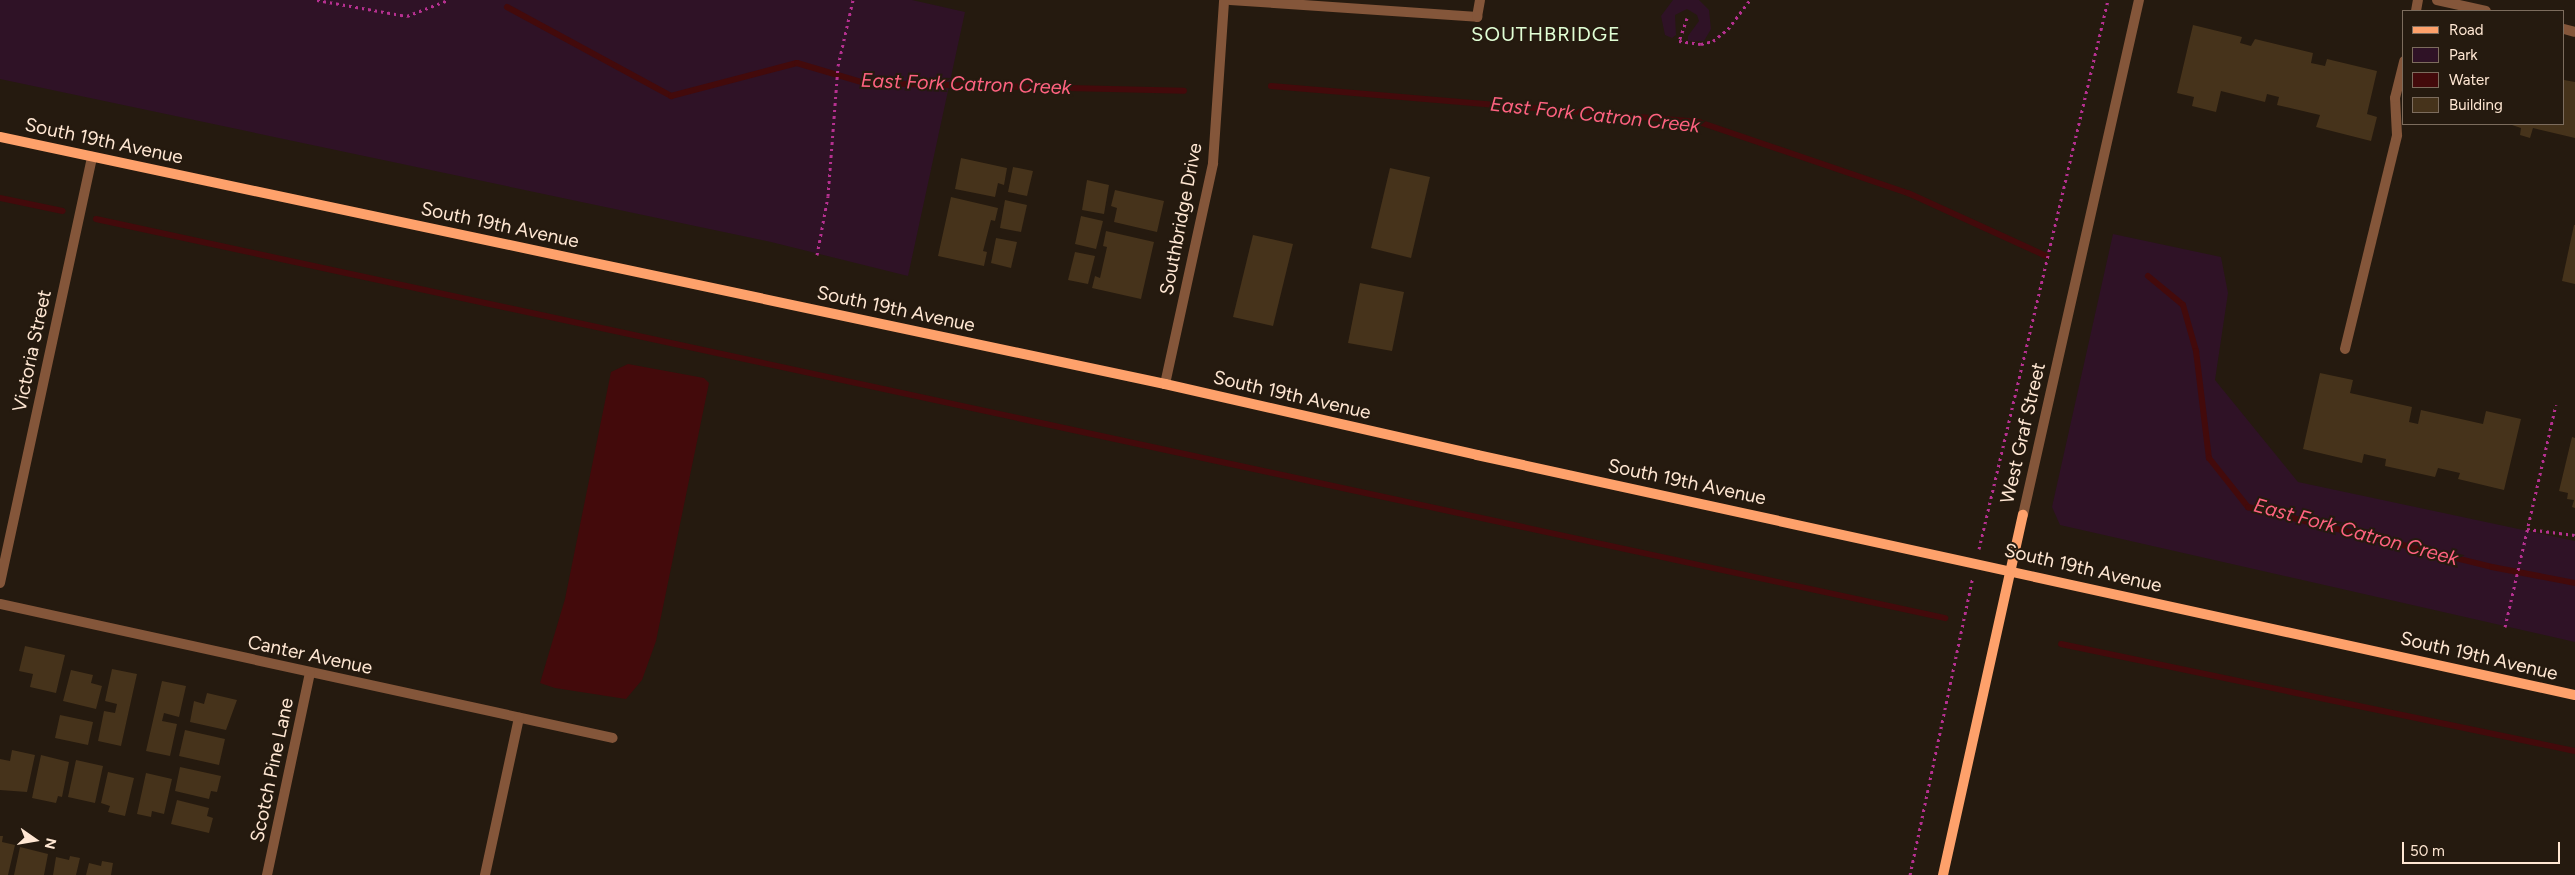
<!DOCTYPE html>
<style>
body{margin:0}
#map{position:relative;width:2575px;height:875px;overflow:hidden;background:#251a0f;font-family:Figtree,sans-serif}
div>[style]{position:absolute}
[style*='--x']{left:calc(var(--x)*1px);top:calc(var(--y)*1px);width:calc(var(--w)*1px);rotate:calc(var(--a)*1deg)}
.green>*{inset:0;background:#2f1226}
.water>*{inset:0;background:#430a0b}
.stream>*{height:6px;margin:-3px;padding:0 3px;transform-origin:3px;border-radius:3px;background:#430a0b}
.building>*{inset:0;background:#46331b}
.path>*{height:3px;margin-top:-1.5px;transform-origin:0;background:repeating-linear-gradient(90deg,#b63090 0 2.5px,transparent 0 6.5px)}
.service>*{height:10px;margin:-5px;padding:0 5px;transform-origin:5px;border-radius:5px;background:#84563a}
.minor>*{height:10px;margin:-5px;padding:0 5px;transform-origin:5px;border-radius:5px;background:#84563a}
.tertiary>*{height:10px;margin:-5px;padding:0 5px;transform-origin:5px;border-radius:5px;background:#84563a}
.secondary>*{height:10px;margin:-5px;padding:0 5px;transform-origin:5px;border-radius:5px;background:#fea16b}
span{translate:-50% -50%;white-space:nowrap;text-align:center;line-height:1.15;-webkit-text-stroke:4px #251a0f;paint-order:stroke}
.street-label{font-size:19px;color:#ffe7d3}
.neighbourhood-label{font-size:20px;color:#e1ffd5;letter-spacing:1px}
.water-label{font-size:20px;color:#fe6280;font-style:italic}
.legend{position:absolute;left:2402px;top:10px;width:162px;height:115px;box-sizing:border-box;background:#251a0f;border:1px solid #7c6c5d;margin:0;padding:6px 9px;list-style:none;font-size:15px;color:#ffe7d3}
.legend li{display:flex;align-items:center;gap:10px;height:25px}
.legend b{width:25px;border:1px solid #7c6c5d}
.north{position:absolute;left:10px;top:815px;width:50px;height:50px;-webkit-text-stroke:4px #251a0f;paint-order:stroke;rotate:103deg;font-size:14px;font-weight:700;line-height:20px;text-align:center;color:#ffe7d3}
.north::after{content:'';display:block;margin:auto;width:18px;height:22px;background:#ffe7d3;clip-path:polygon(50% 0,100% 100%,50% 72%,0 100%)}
.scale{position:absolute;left:2402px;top:842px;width:158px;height:22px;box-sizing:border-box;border:2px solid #ffe7d3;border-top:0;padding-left:6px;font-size:15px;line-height:18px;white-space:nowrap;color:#ffe7d3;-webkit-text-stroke:4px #251a0f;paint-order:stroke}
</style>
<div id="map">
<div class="green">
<i style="clip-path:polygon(0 0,912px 0,965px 12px,908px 276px,771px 242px,0 79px)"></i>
<i style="clip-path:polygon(1673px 0,1699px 0,1709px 10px,1711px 29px,1704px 41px,1688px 41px,1688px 36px,1699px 21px,1697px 15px,1687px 9px,1675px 15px,1676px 35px,1672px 38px,1665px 35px,1661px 16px)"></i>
<i style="clip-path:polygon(2113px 234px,2221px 257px,2228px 293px,2215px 380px,2298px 482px,2575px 541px,2575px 642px,2060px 525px,2052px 507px)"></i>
</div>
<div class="water">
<i style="clip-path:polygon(628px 364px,704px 378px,709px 383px,656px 641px,642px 680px,626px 699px,555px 688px,540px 683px,565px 599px,611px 372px)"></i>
</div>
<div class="stream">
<i style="--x:507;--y:7;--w:187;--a:28.5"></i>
<i style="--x:671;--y:96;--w:130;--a:-14.7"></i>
<i style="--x:797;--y:63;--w:71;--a:16.4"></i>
<i style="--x:865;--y:83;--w:319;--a:1.4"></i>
<i style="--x:1271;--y:86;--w:430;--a:4.8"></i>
<i style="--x:1699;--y:122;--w:221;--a:18.8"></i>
<i style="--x:1908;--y:193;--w:152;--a:24.5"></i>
<i style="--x:0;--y:198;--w:64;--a:11.7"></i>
<i style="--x:96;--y:219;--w:1892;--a:12.18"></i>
<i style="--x:2148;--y:276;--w:45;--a:39.6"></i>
<i style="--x:2183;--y:305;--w:48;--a:74.2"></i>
<i style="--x:2196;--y:351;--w:108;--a:83.1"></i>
<i style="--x:2209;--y:458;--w:63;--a:51.5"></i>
<i style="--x:2248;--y:507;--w:251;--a:13.8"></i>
<i style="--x:2492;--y:567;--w:85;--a:10.9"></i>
<i style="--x:2061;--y:644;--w:525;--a:11.76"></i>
</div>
<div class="building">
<i style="clip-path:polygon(2193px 25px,2242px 37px,2240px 43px,2251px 46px,2255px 39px,2313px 53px,2311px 63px,2325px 66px,2327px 59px,2377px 71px,2367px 114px,2377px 117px,2371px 141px,2316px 127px,2320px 115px,2277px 105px,2279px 97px,2267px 94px,2265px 102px,2221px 91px,2216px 112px,2192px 106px,2194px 97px,2177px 93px)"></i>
<i style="clip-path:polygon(2564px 80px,2575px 82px,2575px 138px,2533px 128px,2530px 138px,2520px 135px,2521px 128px,2509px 124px,2564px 124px)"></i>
<i style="clip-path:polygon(961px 158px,1007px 168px,1004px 185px,998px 183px,995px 197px,955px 189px)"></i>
<i style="clip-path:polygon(1013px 167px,1033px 171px,1027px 196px,1008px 192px)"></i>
<i style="clip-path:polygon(1390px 168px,1430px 177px,1411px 258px,1371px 248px)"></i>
<i style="clip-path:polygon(1087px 180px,1109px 185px,1104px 214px,1082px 210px)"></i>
<i style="clip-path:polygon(1115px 190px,1164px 201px,1157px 232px,1114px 222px,1117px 208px,1111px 206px)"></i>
<i style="clip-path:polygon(951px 197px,998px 208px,995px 221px,991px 220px,983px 251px,987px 252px,984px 266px,938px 256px)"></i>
<i style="clip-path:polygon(1005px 200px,1027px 205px,1021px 232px,1000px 228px)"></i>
<i style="clip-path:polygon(1081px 216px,1103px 221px,1096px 249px,1075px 244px)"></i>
<i style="clip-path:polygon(2574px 225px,2575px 225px,2575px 284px,2562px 281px)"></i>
<i style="clip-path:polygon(1106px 231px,1154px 242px,1141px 299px,1092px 288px,1095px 276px,1100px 278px,1107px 247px,1103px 246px)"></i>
<i style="clip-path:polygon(1253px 235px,1293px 244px,1273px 326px,1233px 317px)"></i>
<i style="clip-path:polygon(996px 238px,1017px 242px,1011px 268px,991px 263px)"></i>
<i style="clip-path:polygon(1075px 252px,1095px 256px,1088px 284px,1068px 280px)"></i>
<i style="clip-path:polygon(1360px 283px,1404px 292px,1392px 351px,1348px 343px)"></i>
<i style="clip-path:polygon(2320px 373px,2353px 380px,2350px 393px,2412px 407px,2409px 422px,2418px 424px,2421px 410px,2483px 424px,2486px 411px,2521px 419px,2504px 490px,2458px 479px,2460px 473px,2438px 468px,2435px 477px,2385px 466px,2386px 459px,2364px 454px,2362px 463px,2303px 449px)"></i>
<i style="clip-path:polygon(2572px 437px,2575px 438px,2575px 508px,2572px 507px,2574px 500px,2567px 499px,2568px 493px,2559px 491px)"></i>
<i style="clip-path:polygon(25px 646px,65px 655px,56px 693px,30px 687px,33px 674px,19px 671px)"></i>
<i style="clip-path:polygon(112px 669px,137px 674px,121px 746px,98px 741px,104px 711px,115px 713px,117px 704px,105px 701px)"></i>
<i style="clip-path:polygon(71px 670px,93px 675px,91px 683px,102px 686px,96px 709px,63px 701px)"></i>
<i style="clip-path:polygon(162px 681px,186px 686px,179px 717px,164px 713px,162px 721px,177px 724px,170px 756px,146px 751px)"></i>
<i style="clip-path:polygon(207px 693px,237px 700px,226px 730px,190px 722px,194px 701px,204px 704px)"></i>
<i style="clip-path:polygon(60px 715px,93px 722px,88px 745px,55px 738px)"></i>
<i style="clip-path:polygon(185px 730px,225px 739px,219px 765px,179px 756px)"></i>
<i style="clip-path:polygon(12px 750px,35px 755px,27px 792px,0 790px,0 759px,10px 761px)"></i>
<i style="clip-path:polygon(41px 755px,69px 762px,62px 797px,58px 796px,56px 803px,32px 798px)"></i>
<i style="clip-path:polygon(76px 760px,103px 766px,95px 803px,68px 797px)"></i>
<i style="clip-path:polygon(180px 767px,221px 776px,217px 792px,211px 791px,209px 799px,175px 791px)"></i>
<i style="clip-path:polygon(108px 772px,134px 778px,125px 816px,108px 812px,110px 806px,101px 803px)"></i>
<i style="clip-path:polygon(146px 773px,172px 779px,164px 814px,152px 811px,151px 817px,137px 814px)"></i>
<i style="clip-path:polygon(177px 800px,209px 808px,207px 816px,213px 818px,209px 833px,171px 824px)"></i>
<i style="clip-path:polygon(0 836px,3px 836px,2px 842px,15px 845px,8px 875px,0 875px)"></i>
<i style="clip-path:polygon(20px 847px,48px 854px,44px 875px,14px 875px)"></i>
<i style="clip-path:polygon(70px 856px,80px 858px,76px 875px,53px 875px,56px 857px,69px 860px)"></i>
<i style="clip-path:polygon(102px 861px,113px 863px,111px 875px,86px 875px,89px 863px,101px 866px)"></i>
</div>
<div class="path">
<i style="--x:317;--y:0;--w:91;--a:10.1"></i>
<i style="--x:407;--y:16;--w:44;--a:-21.3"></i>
<i style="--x:1687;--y:18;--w:24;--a:109"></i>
<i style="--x:1679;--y:41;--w:22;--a:8"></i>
<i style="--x:1701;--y:44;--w:12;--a:-14"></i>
<i style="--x:1713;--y:41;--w:19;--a:-39"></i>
<i style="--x:1728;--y:29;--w:36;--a:-53"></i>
<i style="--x:817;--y:255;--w:60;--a:-79.4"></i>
<i style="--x:828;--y:196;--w:130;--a:-85.6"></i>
<i style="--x:838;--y:66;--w:68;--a:-77.2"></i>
<i style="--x:2527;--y:529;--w:48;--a:7.1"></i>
<i style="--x:1979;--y:549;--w:564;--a:-76.78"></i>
<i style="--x:2505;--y:627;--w:228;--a:-77.1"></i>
<i style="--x:1910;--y:875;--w:305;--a:-78.1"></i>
</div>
<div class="service">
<i style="--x:2416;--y:11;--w:11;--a:-80"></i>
<i style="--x:2345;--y:349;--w:220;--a:-76.3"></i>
<i style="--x:2397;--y:135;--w:37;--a:-93"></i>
<i style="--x:2395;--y:98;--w:38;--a:-76"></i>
</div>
<div class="minor">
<i style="--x:1230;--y:0;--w:248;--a:3.9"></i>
<i style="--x:1477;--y:17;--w:17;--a:-80"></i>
<i style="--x:2437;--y:0;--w:50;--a:12.7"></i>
<i style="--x:2564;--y:29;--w:11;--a:15"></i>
<i style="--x:1165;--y:384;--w:226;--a:-77.7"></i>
<i style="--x:1213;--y:163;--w:163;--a:-86.1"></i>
<i style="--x:0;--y:583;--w:436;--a:-77.8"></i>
<i style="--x:0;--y:604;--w:627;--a:12.33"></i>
<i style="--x:267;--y:875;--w:207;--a:-78"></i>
<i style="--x:485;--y:875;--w:161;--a:-77.8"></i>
</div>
<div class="tertiary">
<i style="--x:2023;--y:515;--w:528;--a:-77.31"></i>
</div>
<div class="secondary">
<i style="--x:0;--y:137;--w:1191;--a:11.97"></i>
<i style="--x:1165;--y:384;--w:320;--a:12.8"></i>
<i style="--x:1477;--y:455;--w:1124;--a:12.33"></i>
<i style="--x:1943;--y:875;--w:369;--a:-77.5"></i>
</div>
<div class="street-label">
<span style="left:104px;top:141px;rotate:12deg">South 19th Avenue</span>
<span style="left:1181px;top:219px;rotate:-79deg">Southbridge Drive</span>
<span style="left:500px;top:225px;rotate:12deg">South 19th Avenue</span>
<span style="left:896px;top:309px;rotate:12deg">South 19th Avenue</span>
<span style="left:32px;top:351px;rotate:-78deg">Victoria Street</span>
<span style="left:1292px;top:395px;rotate:13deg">South 19th Avenue</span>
<span style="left:2023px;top:433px;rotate:-77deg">West Graf Street</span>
<span style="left:1687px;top:482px;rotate:12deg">South 19th Avenue</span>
<span style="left:2083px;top:568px;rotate:13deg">South 19th Avenue</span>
<span style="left:310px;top:655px;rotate:12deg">Canter Avenue</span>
<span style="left:2479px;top:656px;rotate:13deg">South 19th Avenue</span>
<span style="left:272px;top:770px;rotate:-78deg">Scotch Pine Lane</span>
</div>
<div class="neighbourhood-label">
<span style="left:1546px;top:34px">SOUTHBRIDGE</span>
</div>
<div class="water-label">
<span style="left:966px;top:84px;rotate:2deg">East Fork Catron Creek</span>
<span style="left:1595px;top:115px;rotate:6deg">East Fork Catron Creek</span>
<span style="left:2356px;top:532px;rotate:15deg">East Fork Catron Creek</span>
</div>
<ul class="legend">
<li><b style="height:6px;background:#fea16b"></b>Road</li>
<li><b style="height:14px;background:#2f1226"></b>Park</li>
<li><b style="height:14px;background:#430a0b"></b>Water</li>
<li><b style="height:14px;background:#46331b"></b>Building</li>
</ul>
<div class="north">N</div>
<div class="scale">50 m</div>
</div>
